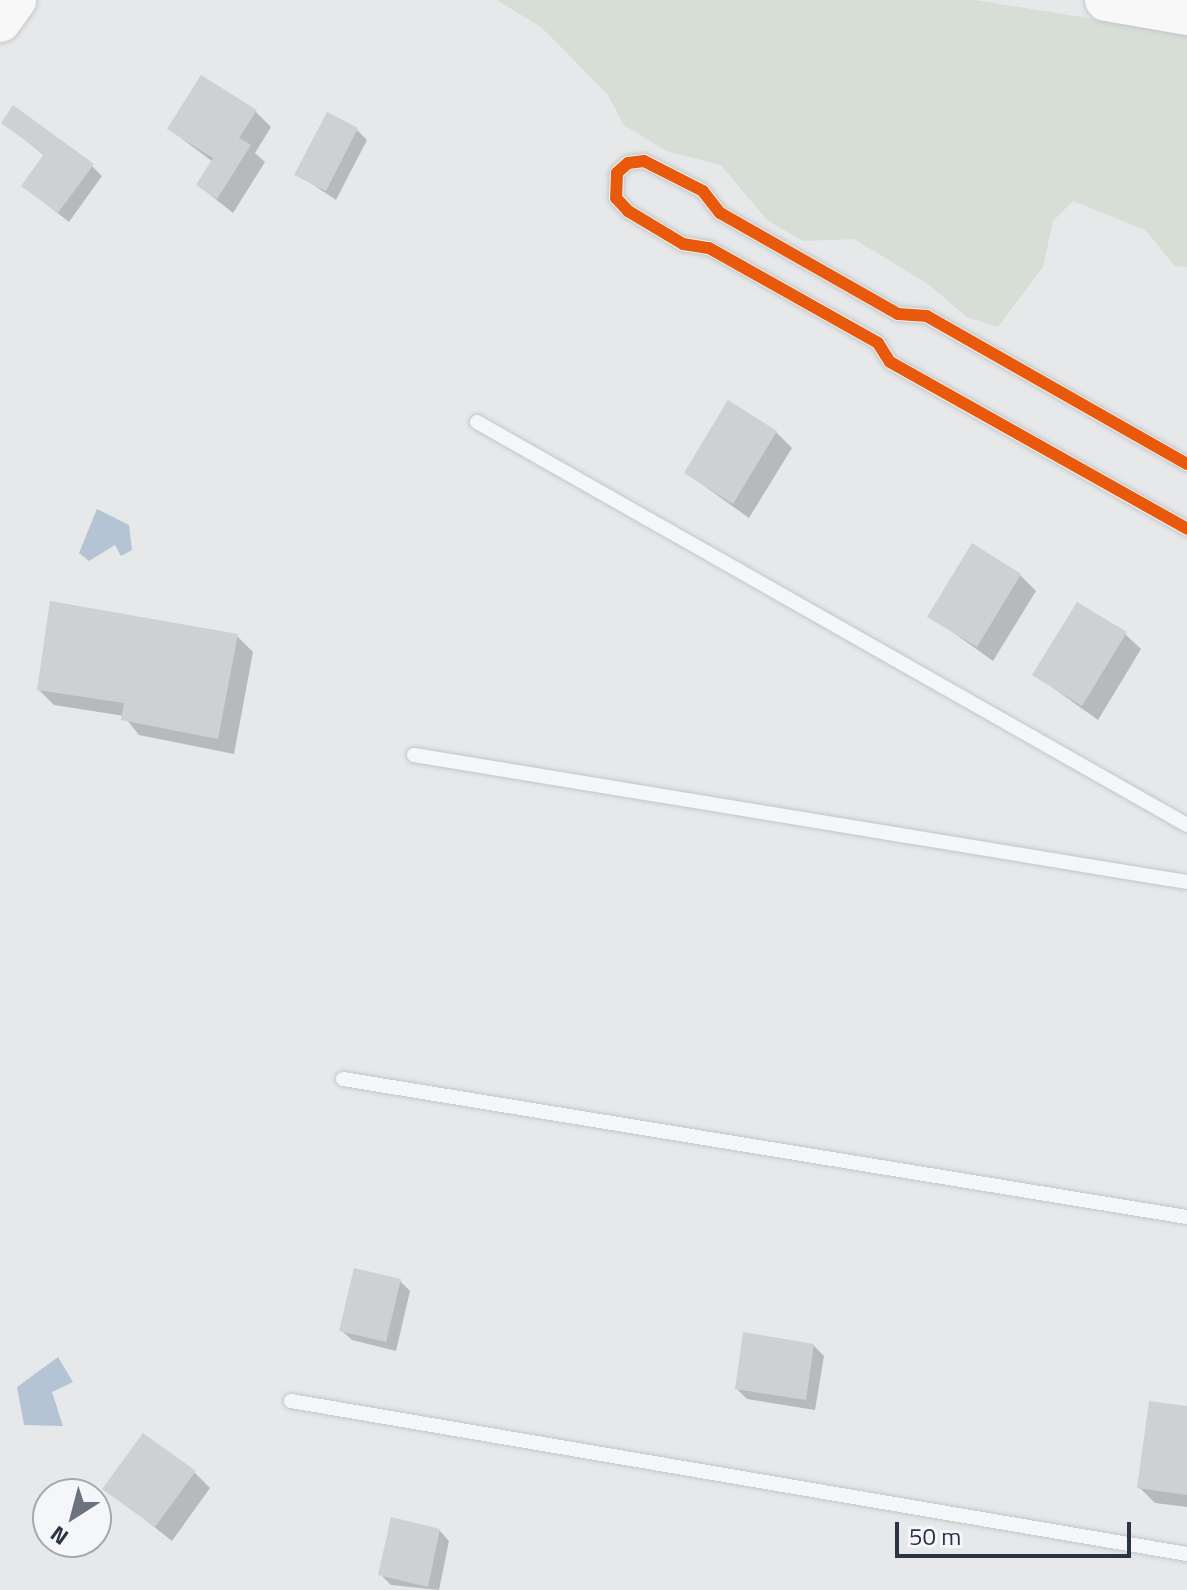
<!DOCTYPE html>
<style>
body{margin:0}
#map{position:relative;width:1187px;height:1590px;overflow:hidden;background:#e6e8ea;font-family:"Titillium Web",sans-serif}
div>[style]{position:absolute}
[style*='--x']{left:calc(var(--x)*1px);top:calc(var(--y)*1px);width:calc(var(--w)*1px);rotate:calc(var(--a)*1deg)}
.green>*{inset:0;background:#d6ded6}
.water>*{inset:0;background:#b4c4d5}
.shadow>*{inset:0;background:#0003}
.building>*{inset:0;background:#ced0d3}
.roads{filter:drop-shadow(0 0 2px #c4c6c8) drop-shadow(0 0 2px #c4c6c8)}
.service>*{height:14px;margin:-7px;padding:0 7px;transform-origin:7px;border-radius:7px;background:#f5f6f7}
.secondary>*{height:42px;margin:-21px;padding:0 21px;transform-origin:21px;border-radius:21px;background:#f8f8f8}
.cycleway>*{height:12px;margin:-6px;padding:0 6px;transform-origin:6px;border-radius:6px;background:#e8590c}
span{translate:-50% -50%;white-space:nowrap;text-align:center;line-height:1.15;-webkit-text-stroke:7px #f4f6f9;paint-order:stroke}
.north{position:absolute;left:32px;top:1478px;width:80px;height:80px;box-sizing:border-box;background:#f4f6f9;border:2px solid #a4a8b1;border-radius:50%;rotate:216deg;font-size:22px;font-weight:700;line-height:32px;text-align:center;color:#2b3445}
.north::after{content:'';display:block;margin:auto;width:28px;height:36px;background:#6c737f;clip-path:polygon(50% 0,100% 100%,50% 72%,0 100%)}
.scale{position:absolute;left:895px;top:1522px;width:236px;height:36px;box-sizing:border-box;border:4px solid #2b3445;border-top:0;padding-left:10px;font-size:24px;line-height:28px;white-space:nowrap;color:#2b3445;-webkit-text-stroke:6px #f4f6f9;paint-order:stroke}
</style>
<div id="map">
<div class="green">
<i style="clip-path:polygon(497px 0,975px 0,1187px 34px,1187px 267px,1175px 266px,1145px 230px,1073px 201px,1053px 221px,1043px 267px,998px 327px,967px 317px,928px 284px,854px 239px,803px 241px,767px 220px,721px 165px,666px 151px,624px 125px,607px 94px,569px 55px,541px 27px)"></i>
</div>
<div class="water">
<i style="clip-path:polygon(97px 509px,129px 525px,132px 550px,121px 556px,115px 545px,89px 561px,79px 553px)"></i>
<i style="clip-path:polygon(58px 1357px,73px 1382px,52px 1392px,63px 1426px,24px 1425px,17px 1387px)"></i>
</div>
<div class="shadow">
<i style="clip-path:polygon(255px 111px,271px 127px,255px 153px,265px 162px,233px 213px,198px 185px,213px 162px,169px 129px)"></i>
<i style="clip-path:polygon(3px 122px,92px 166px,102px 176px,69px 222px,23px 186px,45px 156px)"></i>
<i style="clip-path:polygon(357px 130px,367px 140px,336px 200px,297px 174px)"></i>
<i style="clip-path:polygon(776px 432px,792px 448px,749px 518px,686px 473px)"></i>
<i style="clip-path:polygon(1020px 575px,1036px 591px,993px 661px,930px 616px)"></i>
<i style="clip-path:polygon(1125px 634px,1141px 649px,1098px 720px,1035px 675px)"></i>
<i style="clip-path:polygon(237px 636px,253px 652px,234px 754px,139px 735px,124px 716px,54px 705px,39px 690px)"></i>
<i style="clip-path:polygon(400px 1281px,410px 1291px,396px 1351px,352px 1340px,341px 1330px)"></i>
<i style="clip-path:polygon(813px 1345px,824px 1356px,815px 1410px,747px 1399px,737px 1389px)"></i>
<i style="clip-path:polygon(1187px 1408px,1187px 1507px,1155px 1503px,1139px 1487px)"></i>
<i style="clip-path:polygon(195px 1473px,210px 1488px,172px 1541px,105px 1488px)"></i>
<i style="clip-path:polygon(439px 1530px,449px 1541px,439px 1590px,391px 1585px,381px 1575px)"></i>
</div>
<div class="building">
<i style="clip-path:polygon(201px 75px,257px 110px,239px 138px,251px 145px,217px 199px,196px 185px,213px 158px,167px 129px)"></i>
<i style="clip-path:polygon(13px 105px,94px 164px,58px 213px,21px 186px,44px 154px,1px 123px)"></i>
<i style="clip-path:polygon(327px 112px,358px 128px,326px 191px,294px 175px)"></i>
<i style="clip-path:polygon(728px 400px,777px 431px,733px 504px,684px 473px)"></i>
<i style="clip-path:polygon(972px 543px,1021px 574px,977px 647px,927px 617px)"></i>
<i style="clip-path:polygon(50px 601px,238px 634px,218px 739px,121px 720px,124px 703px,37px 690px)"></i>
<i style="clip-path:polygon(1077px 602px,1127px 632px,1082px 706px,1032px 675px)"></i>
<i style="clip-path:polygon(354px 1268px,401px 1279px,386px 1342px,339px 1331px)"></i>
<i style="clip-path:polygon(743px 1332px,814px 1344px,806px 1400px,735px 1389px)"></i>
<i style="clip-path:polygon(1149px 1401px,1187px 1406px,1187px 1495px,1137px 1488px)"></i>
<i style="clip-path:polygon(143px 1433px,196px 1471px,155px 1527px,102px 1489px)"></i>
<i style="clip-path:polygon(391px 1517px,440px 1529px,428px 1587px,378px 1575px)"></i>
</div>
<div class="roads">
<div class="service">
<i style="--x:477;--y:422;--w:816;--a:29.58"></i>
<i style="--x:1187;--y:464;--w:299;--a:-150.4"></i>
<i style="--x:927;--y:316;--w:29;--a:-176"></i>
<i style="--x:898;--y:314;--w:205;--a:-150.4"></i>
<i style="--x:720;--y:213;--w:28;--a:-128"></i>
<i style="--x:703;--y:191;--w:66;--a:-153"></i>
<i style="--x:644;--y:161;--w:16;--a:173"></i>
<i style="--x:628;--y:163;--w:15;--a:138"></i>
<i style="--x:617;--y:173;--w:25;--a:92"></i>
<i style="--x:616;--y:198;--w:18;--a:47"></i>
<i style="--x:628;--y:211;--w:64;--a:31"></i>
<i style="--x:683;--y:244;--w:26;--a:9"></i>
<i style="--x:709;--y:248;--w:194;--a:29.3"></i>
<i style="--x:878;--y:343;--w:22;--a:58"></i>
<i style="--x:890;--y:362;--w:341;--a:29.3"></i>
<i style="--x:414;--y:755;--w:783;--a:9.33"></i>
<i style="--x:343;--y:1079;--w:855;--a:9.29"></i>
<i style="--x:291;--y:1401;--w:909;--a:9.69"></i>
</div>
<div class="secondary">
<i style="--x:1106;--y:0;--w:82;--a:9.8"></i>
<i style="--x:0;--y:21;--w:26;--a:-54"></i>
</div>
</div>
<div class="cycleway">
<i style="--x:1187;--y:464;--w:299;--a:-150.4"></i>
<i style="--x:927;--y:316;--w:29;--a:-176"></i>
<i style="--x:898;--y:314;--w:205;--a:-150.4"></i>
<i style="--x:720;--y:213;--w:28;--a:-128"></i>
<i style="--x:703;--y:191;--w:66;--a:-153"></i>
<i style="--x:644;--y:161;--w:16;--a:173"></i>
<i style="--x:628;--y:163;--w:15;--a:138"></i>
<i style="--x:617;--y:173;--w:25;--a:92"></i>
<i style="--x:616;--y:198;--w:18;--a:47"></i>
<i style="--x:628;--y:211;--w:64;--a:31"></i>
<i style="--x:683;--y:244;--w:26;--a:9"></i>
<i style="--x:709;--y:248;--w:194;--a:29.3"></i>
<i style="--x:878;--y:343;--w:22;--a:58"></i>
<i style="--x:890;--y:362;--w:341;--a:29.3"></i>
</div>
<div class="north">N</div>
<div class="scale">50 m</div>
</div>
